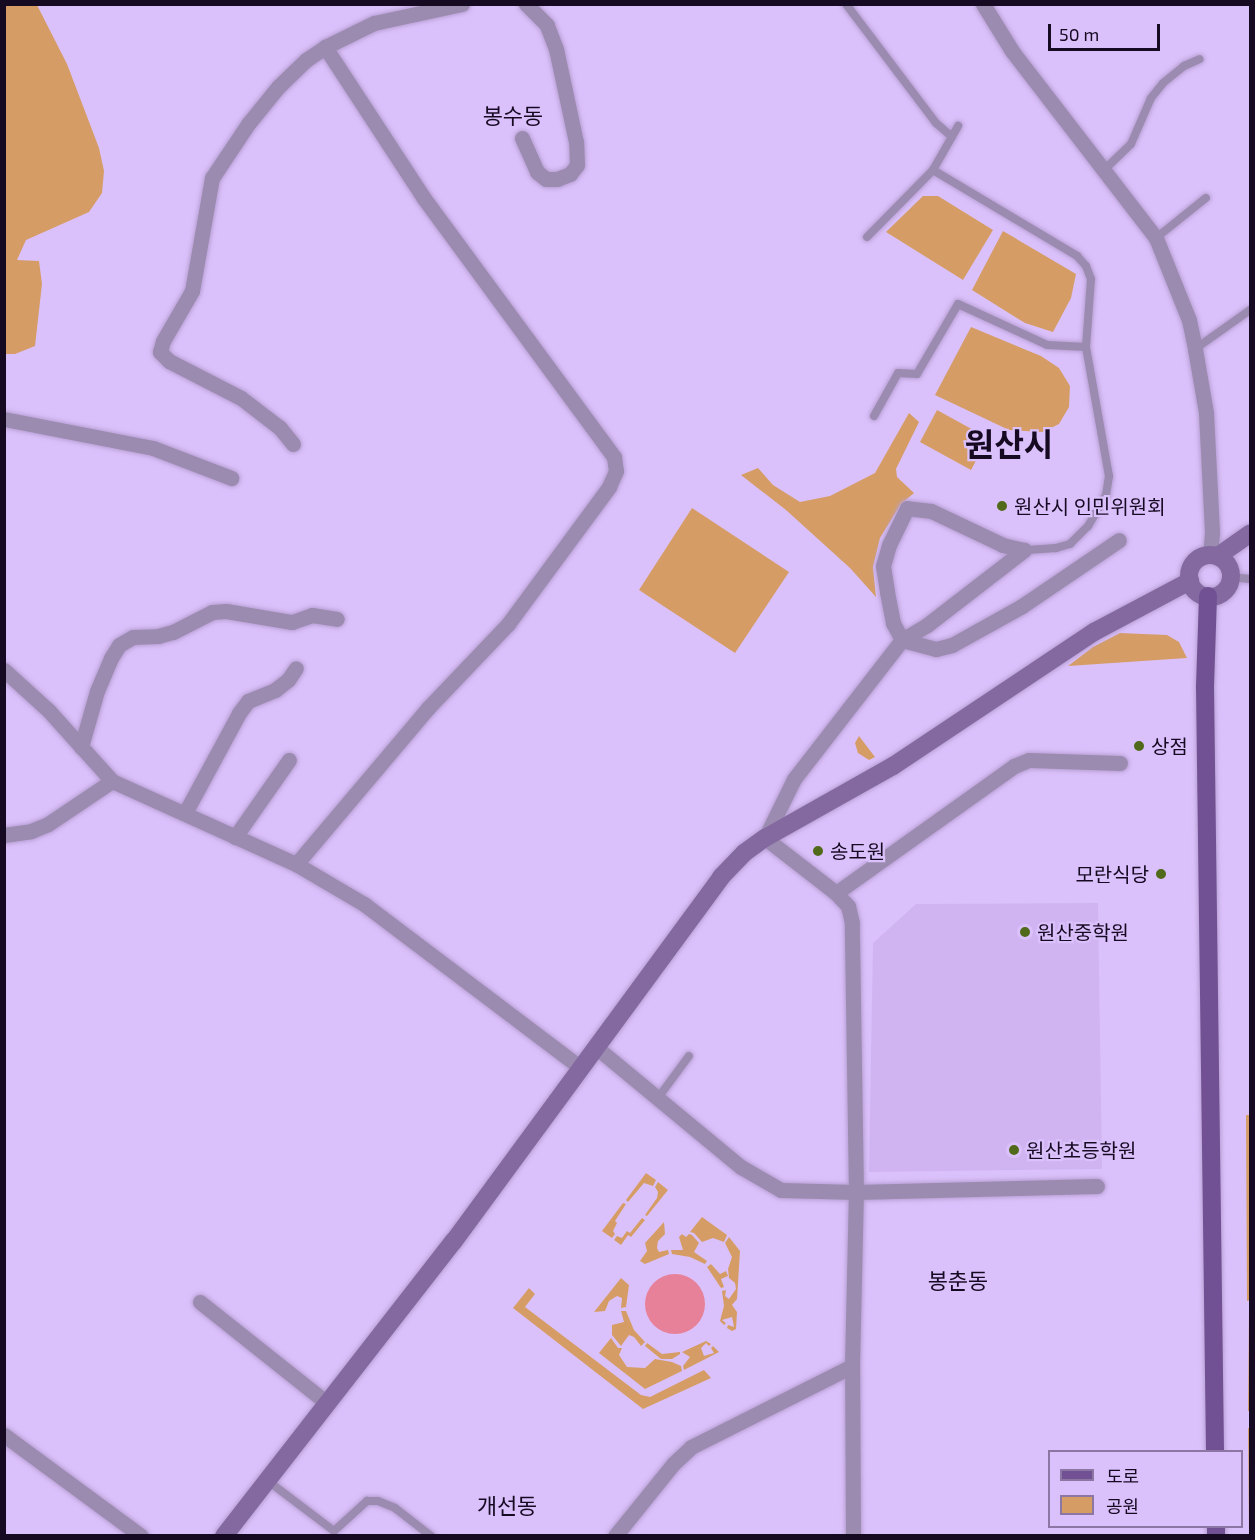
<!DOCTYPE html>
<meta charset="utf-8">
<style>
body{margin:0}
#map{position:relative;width:1255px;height:1540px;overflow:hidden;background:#dbc1fb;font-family:"Exo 2","Noto Sans KR",sans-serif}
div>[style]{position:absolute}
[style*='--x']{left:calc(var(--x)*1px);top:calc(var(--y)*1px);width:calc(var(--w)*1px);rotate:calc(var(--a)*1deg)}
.built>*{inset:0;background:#d0b4f2}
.green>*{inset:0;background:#d59d65}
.water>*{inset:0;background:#e7819a}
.round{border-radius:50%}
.roads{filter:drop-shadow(0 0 2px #b8a0d4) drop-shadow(0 0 2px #b8a0d4)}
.lane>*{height:8px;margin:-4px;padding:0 4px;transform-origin:4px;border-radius:4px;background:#9c8bb0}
.street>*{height:15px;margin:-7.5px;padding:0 7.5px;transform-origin:7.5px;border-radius:7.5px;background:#9c8bb0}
.secondary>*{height:18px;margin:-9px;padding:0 9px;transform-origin:9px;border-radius:9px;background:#8369a0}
.secondary>.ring{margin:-9px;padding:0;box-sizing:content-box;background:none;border:18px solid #8369a0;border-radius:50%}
.primary>*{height:18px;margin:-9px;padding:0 9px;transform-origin:9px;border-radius:9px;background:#715193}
.dots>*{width:16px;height:16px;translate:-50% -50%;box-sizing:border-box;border:3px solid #dbc1fb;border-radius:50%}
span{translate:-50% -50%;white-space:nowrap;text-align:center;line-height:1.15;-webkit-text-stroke:4.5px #dbc1fb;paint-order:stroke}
.poi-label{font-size:20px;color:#160922}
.left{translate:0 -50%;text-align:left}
.right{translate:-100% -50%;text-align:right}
.quarter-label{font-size:22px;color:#160922}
.town-label{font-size:32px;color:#160922;font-weight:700}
.frame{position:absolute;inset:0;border:6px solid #160922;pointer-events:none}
.legend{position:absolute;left:1048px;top:1450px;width:195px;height:78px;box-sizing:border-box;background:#dbc1fb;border:2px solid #8c77a4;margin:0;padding:8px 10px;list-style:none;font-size:18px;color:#160922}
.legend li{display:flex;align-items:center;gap:12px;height:30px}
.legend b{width:30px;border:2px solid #8c77a4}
.scale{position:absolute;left:1048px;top:24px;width:112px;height:27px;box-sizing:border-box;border:3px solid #160922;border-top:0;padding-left:8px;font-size:18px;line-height:21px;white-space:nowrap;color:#160922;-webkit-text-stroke:4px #dbc1fb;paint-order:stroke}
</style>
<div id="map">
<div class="built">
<i style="clip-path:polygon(1098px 903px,1102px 1169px,869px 1172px,873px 943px,916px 904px)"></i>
</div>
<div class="green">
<i style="clip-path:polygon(4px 5px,37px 5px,67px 64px,99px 148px,104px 171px,102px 193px,89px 212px,26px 240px,17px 260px,39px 261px,42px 284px,35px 346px,15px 354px,4px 354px)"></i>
<i style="clip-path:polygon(923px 196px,938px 196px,993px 230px,963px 280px,886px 232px)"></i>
<i style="clip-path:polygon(1003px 231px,1076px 274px,1071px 298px,1053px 332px,1025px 323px,972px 290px)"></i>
<i style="clip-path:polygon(971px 327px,1041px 356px,1059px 368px,1070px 386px,1069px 407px,1059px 424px,1043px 432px,1009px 430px,935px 395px)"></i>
<i style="clip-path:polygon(937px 410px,988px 438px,971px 470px,920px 442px)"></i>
<i style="clip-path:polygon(909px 413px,919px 422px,896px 469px,897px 477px,914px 493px,901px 504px,880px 538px,873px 567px,876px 597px,850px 568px,786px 510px,741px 475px,758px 468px,773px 485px,800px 502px,830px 496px,875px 473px)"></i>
<i style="clip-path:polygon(692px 508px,789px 572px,735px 653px,639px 590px)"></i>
<i style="clip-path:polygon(1120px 633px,1167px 635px,1179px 642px,1187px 658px,1068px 666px,1093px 647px)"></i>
<i style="clip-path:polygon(859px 736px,875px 757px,869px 760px,858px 753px,855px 743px)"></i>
<i style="clip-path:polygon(1246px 1115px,1250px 1115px,1250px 1300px,1247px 1301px)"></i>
<i style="clip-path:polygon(646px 1173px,656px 1180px,653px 1186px,644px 1183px,628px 1202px,626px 1200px)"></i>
<i style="clip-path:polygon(658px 1182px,668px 1190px,647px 1216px,645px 1215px,657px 1198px,658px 1192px,655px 1187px)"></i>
<i style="clip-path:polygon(623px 1203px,626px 1204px,615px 1221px,617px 1223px,613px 1231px,615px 1234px,612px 1238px,602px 1231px)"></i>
<i style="clip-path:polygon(702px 1217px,727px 1235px,724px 1242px,713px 1238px,702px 1242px,694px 1233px,690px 1232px)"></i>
<i style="clip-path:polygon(642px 1218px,645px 1220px,631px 1237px,628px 1235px,621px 1245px,614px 1240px,617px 1236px,622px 1238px,627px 1231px,630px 1233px)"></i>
<i style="clip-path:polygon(664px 1222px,665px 1234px,658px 1241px,657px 1248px,659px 1252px,668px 1250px,669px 1254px,645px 1264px,640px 1261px,647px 1251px,645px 1243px)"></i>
<i style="clip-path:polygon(682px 1234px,686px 1237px,689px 1234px,692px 1235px,699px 1243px,694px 1252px,707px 1261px,705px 1264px,690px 1257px,672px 1254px,671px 1250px,683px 1250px,679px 1237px)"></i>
<i style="clip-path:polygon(729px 1237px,740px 1251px,737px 1299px,732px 1305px,737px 1312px,736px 1329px,732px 1331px,727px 1328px,728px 1325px,734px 1327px,732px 1317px,722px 1320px,726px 1323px,724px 1325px,720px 1321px,724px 1306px,722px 1291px,726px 1290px,725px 1296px,729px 1299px,736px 1289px,735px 1283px,729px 1278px,728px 1269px,732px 1257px,725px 1243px)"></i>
<i style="clip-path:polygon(711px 1264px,720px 1274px,726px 1271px,728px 1276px,721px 1279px,724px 1287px,721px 1288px,707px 1267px)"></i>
<i style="clip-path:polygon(621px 1278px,629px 1285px,626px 1307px,621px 1308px,622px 1298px,617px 1296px,609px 1301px,605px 1311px,594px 1312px)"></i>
<i style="clip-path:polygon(529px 1288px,535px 1294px,525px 1307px,641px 1395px,650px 1397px,704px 1370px,711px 1378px,643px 1409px,513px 1308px)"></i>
<i style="clip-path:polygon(621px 1311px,626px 1311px,634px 1330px,645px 1342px,641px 1346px,634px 1337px,629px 1335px,621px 1346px,612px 1335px,612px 1325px,624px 1322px)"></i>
<i style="clip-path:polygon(1249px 1311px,1250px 1411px,1248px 1411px)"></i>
<i style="clip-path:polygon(611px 1338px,618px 1348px,622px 1348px,619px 1355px,627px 1367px,645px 1368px,655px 1359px,672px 1362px,681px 1366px,682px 1371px,645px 1389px,599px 1353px)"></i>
<i style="clip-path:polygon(706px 1341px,711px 1344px,709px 1346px,706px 1343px,701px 1348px,704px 1356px,714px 1353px,711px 1348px,713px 1346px,719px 1352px,684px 1370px,683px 1366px,690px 1357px,682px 1352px)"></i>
<i style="clip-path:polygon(647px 1343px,662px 1354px,680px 1352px,680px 1354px,672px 1359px,661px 1359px,645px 1346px)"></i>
<i style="clip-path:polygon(1248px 1428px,1250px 1428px,1250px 1536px,1249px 1535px)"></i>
</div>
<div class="water">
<i class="round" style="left:645px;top:1274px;width:60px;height:60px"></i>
</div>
<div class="roads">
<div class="lane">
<i style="--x:846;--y:4;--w:149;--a:52.9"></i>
<i style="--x:936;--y:123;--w:21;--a:41"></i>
<i style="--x:933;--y:170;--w:168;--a:30.8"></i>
<i style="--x:1077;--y:256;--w:13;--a:48"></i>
<i style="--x:1086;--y:266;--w:14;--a:69"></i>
<i style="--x:1091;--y:279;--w:68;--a:94.2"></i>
<i style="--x:1086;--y:347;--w:131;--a:79.9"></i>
<i style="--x:1109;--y:476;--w:19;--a:99"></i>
<i style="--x:1106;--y:495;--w:36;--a:120"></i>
<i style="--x:1088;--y:526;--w:25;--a:135"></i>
<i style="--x:1070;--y:544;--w:15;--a:164"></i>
<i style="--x:1056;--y:548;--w:32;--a:176"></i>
<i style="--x:1104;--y:170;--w:37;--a:-44"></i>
<i style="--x:1131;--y:144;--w:50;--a:-66.5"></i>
<i style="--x:1151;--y:98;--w:19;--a:-51"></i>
<i style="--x:1163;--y:83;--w:27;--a:-39"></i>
<i style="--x:1184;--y:66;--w:17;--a:-24"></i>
<i style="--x:867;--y:237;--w:94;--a:-45.4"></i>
<i style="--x:933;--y:170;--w:51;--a:-60.4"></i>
<i style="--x:1156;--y:238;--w:64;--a:-38.7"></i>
<i style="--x:1195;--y:349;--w:67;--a:-35.3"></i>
<i style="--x:874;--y:416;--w:49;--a:-60.8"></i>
<i style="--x:898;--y:373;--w:19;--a:3"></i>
<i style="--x:917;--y:374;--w:81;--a:-59.6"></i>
<i style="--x:958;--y:304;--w:98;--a:24.7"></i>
<i style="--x:1047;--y:345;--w:39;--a:3"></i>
<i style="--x:1231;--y:577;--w:19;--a:6"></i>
<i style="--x:658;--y:1098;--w:52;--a:-53.6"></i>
<i style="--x:268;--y:1481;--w:83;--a:37.1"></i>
<i style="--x:334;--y:1531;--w:45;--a:-42.3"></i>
<i style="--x:367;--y:1501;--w:11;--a:0"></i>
<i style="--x:378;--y:1501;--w:18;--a:22"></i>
<i style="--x:395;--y:1508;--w:46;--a:37.9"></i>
</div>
<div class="street">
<i style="--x:983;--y:4;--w:55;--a:58.3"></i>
<i style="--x:1012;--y:51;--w:236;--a:52.4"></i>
<i style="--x:1156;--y:238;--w:88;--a:68.1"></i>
<i style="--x:1189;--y:320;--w:30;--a:78"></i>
<i style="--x:1195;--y:349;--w:65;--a:80.2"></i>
<i style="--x:1206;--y:413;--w:120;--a:87.1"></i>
<i style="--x:1212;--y:533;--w:21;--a:95"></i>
<i style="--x:325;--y:47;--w:55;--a:-26.1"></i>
<i style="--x:374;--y:23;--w:90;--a:-12.2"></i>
<i style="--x:522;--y:138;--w:37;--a:66"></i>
<i style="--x:537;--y:172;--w:11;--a:38"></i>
<i style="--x:546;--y:179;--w:11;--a:0"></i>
<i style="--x:557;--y:179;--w:14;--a:-21"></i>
<i style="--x:570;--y:174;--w:11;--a:-52"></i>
<i style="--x:577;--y:165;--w:23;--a:-92"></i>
<i style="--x:576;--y:142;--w:95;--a:-102.1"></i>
<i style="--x:556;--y:49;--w:26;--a:-111"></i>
<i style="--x:547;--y:25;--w:30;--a:-135"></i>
<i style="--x:4;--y:419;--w:152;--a:11"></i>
<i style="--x:153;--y:448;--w:84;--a:21"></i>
<i style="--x:293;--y:444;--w:21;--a:-129"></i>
<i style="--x:280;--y:428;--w:49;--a:-142.4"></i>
<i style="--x:241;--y:398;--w:81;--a:-152.8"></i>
<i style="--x:169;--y:361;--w:13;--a:-135"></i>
<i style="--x:160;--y:352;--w:11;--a:-75"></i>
<i style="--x:163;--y:341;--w:58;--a:-59.9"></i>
<i style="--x:192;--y:291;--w:115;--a:-80"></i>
<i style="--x:212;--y:178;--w:65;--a:-56.3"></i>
<i style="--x:248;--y:124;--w:48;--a:-51"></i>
<i style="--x:278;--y:87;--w:39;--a:-44"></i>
<i style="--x:306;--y:60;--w:23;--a:-34"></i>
<i style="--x:325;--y:47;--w:179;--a:56.8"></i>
<i style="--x:423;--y:197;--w:323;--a:53.7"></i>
<i style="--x:614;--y:457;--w:14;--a:82"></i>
<i style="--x:616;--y:471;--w:17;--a:114"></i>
<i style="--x:609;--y:487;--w:170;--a:126.4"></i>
<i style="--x:508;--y:624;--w:116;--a:133.6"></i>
<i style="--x:428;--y:708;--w:204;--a:130.2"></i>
<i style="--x:4;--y:670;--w:61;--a:42.3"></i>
<i style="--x:49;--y:711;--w:94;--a:48"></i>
<i style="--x:81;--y:747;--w:58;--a:-74.1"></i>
<i style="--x:97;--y:691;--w:36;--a:-67"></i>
<i style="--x:111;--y:658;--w:15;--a:-58"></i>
<i style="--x:119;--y:645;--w:16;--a:-30"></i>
<i style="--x:133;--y:637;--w:25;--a:-2"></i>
<i style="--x:158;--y:636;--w:16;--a:-15"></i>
<i style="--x:173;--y:632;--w:44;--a:-27.1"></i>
<i style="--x:212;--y:612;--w:14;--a:-4"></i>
<i style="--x:226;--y:611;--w:67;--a:9.5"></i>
<i style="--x:292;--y:622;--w:21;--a:-19"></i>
<i style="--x:312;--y:615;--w:25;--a:9"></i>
<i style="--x:185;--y:813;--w:114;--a:-61.6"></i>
<i style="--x:239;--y:713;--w:15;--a:-53"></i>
<i style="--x:248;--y:701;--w:29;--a:-22"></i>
<i style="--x:275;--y:690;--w:16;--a:-38"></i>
<i style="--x:288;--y:680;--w:14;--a:-56"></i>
<i style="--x:4;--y:835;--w:27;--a:-8"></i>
<i style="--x:31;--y:831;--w:18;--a:-22"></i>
<i style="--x:48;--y:824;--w:77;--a:-33.9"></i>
<i style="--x:112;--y:781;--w:202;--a:24.3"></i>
<i style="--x:296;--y:864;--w:79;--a:30.5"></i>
<i style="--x:364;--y:904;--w:272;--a:37.1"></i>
<i style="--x:235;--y:837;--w:94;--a:-55"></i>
<i style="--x:836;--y:893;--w:219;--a:-35.5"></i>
<i style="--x:1014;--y:766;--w:16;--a:-22"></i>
<i style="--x:1029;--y:760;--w:91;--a:1.9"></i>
<i style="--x:597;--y:1048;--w:187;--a:39.6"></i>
<i style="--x:741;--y:1167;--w:46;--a:29.9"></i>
<i style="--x:781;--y:1190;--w:75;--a:1.5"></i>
<i style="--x:856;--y:1192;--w:241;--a:-1.4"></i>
<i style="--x:200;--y:1302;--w:162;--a:38.5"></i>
<i style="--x:4;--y:1435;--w:170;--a:36.4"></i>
<i style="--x:615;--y:1536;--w:92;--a:-51.1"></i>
<i style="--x:673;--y:1464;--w:25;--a:-43"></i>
<i style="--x:691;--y:1447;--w:180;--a:-26.7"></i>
<i style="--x:853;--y:1536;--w:170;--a:-90.3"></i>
<i style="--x:852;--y:1366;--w:174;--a:-88.7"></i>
<i style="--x:856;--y:1192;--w:269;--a:-90.9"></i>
<i style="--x:852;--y:923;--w:17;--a:-103"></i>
<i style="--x:848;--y:906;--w:18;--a:-133"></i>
<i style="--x:836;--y:893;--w:90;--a:-142.2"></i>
<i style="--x:765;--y:838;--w:66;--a:-63.8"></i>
<i style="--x:794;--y:779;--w:176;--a:-52.2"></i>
<i style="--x:902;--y:640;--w:29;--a:-31"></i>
<i style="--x:927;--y:625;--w:123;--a:-37.7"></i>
<i style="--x:1024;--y:550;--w:22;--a:-167"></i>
<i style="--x:1003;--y:545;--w:80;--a:-154.7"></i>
<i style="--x:931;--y:511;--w:24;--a:-173"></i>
<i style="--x:907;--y:508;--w:41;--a:115.9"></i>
<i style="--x:889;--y:545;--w:22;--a:106"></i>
<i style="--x:883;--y:566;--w:26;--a:81"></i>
<i style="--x:887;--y:592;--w:32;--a:79"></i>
<i style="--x:893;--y:623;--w:19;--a:62"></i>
<i style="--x:902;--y:640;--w:35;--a:15"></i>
<i style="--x:936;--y:649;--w:16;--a:-14"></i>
<i style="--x:952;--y:645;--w:80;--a:-29.1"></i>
<i style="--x:1022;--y:606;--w:117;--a:-34.2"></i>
</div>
<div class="secondary">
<i class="ring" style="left:1189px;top:555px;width:24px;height:24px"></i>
<i style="--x:1218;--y:556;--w:39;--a:-35"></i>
<i style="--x:224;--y:1536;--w:374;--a:-52.1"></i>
<i style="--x:454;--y:1241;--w:451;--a:-53.7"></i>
<i style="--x:721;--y:877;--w:33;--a:-46"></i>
<i style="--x:744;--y:853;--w:26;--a:-36"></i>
<i style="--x:765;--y:838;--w:147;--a:-29.4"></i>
<i style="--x:893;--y:766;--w:242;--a:-33.7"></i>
<i style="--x:1094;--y:632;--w:109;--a:-28"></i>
</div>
<div class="primary">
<i style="--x:1208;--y:596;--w:91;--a:91.9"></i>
<i style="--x:1205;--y:687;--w:765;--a:89.25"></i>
<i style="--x:1216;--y:1526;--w:10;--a:90"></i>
</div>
</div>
<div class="dots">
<i style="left:1002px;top:506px;background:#51691a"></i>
<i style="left:1139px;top:746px;background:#51691a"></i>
<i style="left:818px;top:851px;background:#51691a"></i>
<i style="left:1161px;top:874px;background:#51691a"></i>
<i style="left:1025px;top:932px;background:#51691a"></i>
<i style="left:1014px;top:1150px;background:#51691a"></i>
</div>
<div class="poi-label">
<span class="left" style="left:1014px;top:506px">원산시 인민위원회</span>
<span class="left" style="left:1151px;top:746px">상점</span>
<span class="left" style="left:830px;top:851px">송도원</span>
<span class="right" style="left:1149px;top:874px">모란식당</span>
<span class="left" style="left:1037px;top:932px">원산중학원</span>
<span class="left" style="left:1026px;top:1150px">원산초등학원</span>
</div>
<div class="quarter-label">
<span style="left:513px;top:116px">봉수동</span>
<span style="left:958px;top:1281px">봉춘동</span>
<span style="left:507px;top:1506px">개선동</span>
</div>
<div class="town-label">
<span style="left:1009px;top:443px">원산시</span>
</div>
<div class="frame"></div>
<ul class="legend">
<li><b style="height:8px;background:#715193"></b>도로</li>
<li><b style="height:16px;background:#d59d65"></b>공원</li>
</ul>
<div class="scale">50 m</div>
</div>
